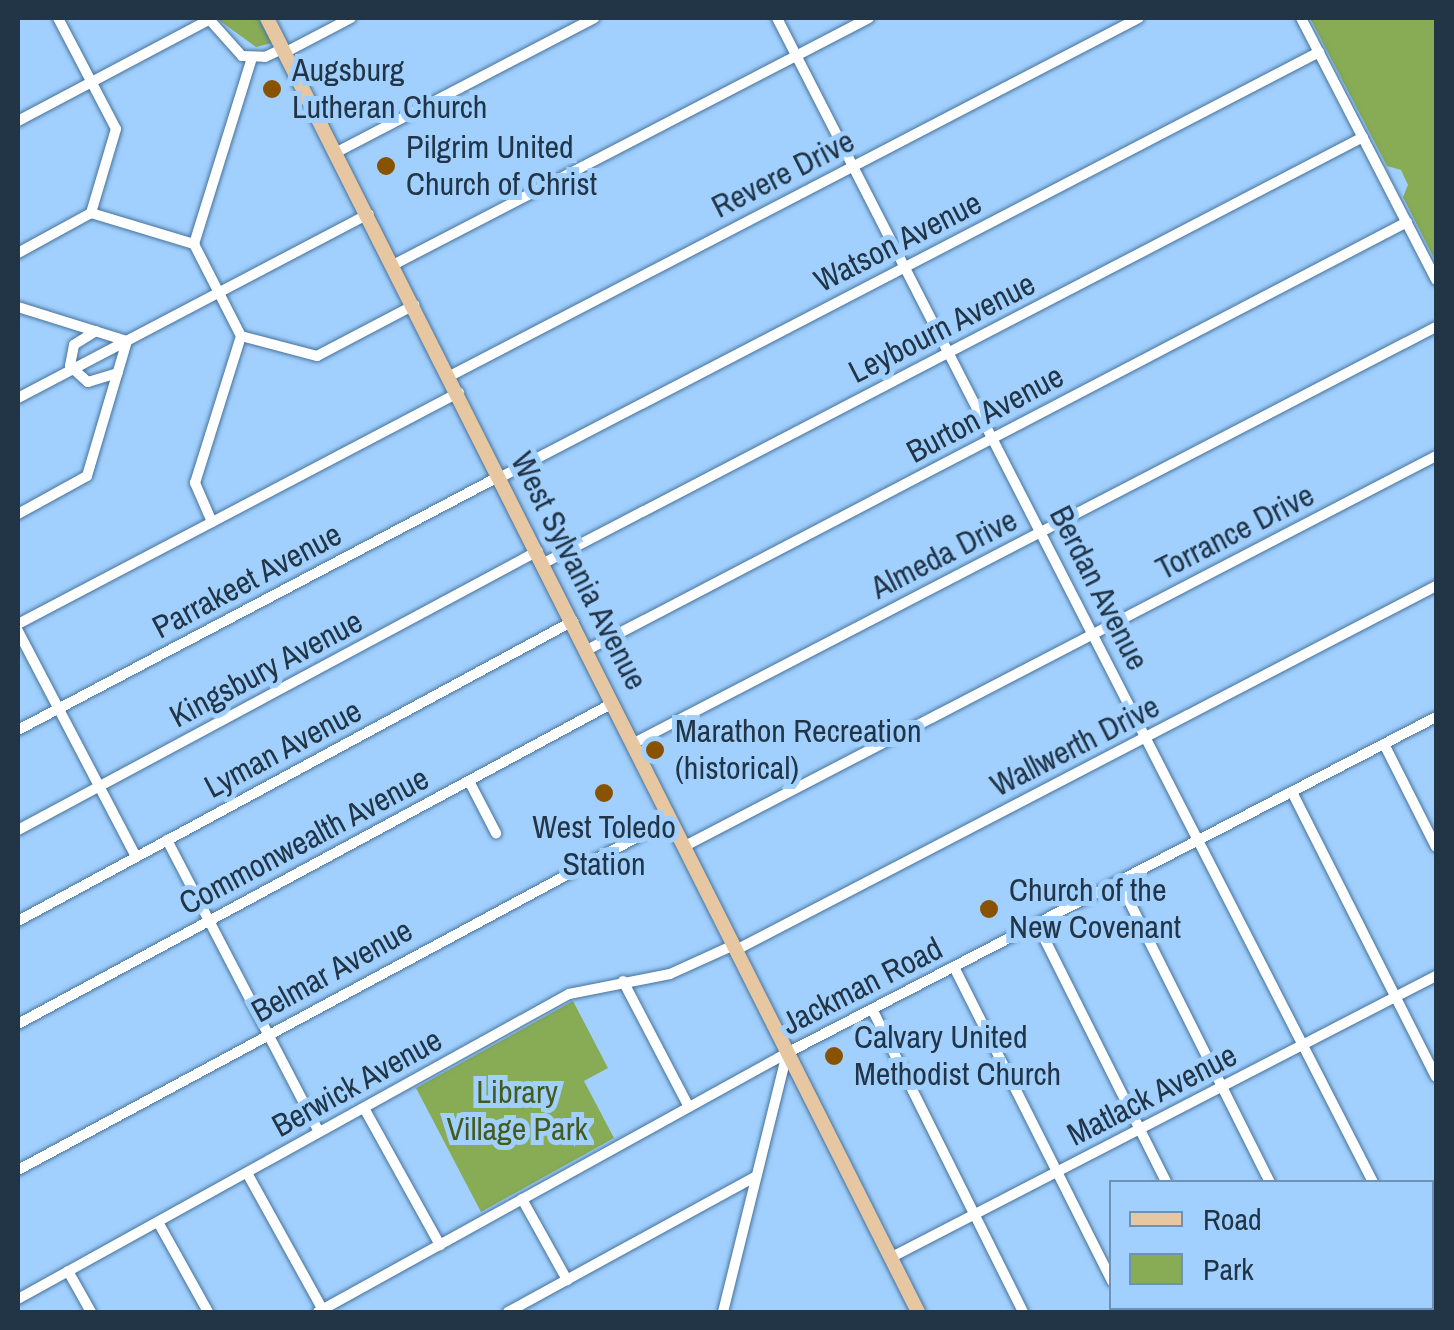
<!DOCTYPE html>
<style>
body{margin:0}
#map{position:relative;width:1454px;height:1330px;overflow:hidden;background:#a1d0fe;font-family:"Archivo Narrow",sans-serif}
div>[style]{position:absolute}
[style*='--x']{left:calc(var(--x)*1px);top:calc(var(--y)*1px);width:calc(var(--w)*1px);rotate:calc(var(--a)*1deg)}
.green>*{inset:0;background:#88ac55}
.roads{filter:drop-shadow(0 0 2px #47739c) drop-shadow(0 0 2px #47739c)}
.minor>*{height:10px;margin:-5px;padding:0 5px;transform-origin:5px;border-radius:5px;background:#fff}
.major>*{height:14px;margin:-7px;padding:0 7px;transform-origin:7px;border-radius:7px;background:#e7c6a2}
.dots>*{width:28px;height:28px;translate:-50% -50%;box-sizing:border-box;border:5px solid #a1d0fe;border-radius:50%}
span{translate:-50% -50%;white-space:nowrap;text-align:center;line-height:1.15;-webkit-text-stroke:10px #a1d0fe;paint-order:stroke}
.poi-label{font-size:32px;color:#223547}
.left{translate:0 -50%;text-align:left}
.street-label{font-size:32px;color:#223547}
.park-label{font-size:32px;color:#435b1c}
.frame{position:absolute;inset:0;border:20px solid #223547;pointer-events:none}
.legend{position:absolute;left:1109px;top:1180px;width:325px;height:130px;box-sizing:border-box;background:#a1d0fe;border:2px solid #6e92b5;margin:0;padding:12px 18px;list-style:none;font-size:30px;color:#223547}
.legend li{display:flex;align-items:center;gap:20px;height:50px}
.legend b{width:50px;border:2px solid #6e92b5}
</style>
<div id="map">
<div class="green">
<i style="clip-path:polygon(216px 18px,258px 18px,272px 43px,256px 47px)"></i>
<i style="clip-path:polygon(1310px 18px,1436px 18px,1436px 262px,1403px 197px,1408px 185px,1401px 170px,1387px 166px)"></i>
<i style="clip-path:polygon(573px 1001px,608px 1068px,584px 1081px,614px 1138px,481px 1212px,416px 1088px)"></i>
</div>
<div class="roads">
<div class="minor">
<i style="--x:58;--y:18;--w:125;--a:62.4"></i>
<i style="--x:116;--y:129;--w:88;--a:106.6"></i>
<i style="--x:208;--y:18;--w:51;--a:48.2"></i>
<i style="--x:242;--y:56;--w:23;--a:2"></i>
<i style="--x:265;--y:57;--w:21;--a:-25"></i>
<i style="--x:777;--y:18;--w:1308;--a:62.89"></i>
<i style="--x:1301;--y:18;--w:295;--a:62.7"></i>
<i style="--x:286;--y:52;--w:73;--a:-27.6"></i>
<i style="--x:18;--y:121;--w:216;--a:-27.9"></i>
<i style="--x:339;--y:151;--w:288;--a:-27.5"></i>
<i style="--x:18;--y:253;--w:83;--a:-28.7"></i>
<i style="--x:91;--y:213;--w:108;--a:16.8"></i>
<i style="--x:395;--y:264;--w:534;--a:-27.43"></i>
<i style="--x:18;--y:307;--w:114;--a:17.3"></i>
<i style="--x:127;--y:341;--w:141;--a:106.5"></i>
<i style="--x:87;--y:476;--w:79;--a:151.2"></i>
<i style="--x:96;--y:331;--w:26;--a:148"></i>
<i style="--x:74;--y:345;--w:21;--a:101"></i>
<i style="--x:70;--y:366;--w:24;--a:42"></i>
<i style="--x:88;--y:382;--w:31;--a:-17"></i>
<i style="--x:241;--y:336;--w:79;--a:14.7"></i>
<i style="--x:317;--y:356;--w:110;--a:-27.7"></i>
<i style="--x:450;--y:376;--w:776;--a:-27.46"></i>
<i style="--x:18;--y:398;--w:396;--a:-27.7"></i>
<i style="--x:501;--y:477;--w:922;--a:-27.45"></i>
<i style="--x:212;--y:522;--w:43;--a:-113.6"></i>
<i style="--x:195;--y:483;--w:154;--a:-72.6"></i>
<i style="--x:241;--y:336;--w:103;--a:-117.1"></i>
<i style="--x:194;--y:244;--w:195;--a:-72.7"></i>
<i style="--x:544;--y:563;--w:923;--a:-27.48"></i>
<i style="--x:18;--y:624;--w:498;--a:-27.7"></i>
<i style="--x:18;--y:631;--w:255;--a:62.4"></i>
<i style="--x:587;--y:650;--w:925;--a:-27.56"></i>
<i style="--x:18;--y:730;--w:545;--a:-27.79"></i>
<i style="--x:634;--y:743;--w:903;--a:-27.42"></i>
<i style="--x:1384;--y:744;--w:115;--a:63.2"></i>
<i style="--x:469;--y:781;--w:59;--a:62.6"></i>
<i style="--x:1292;--y:792;--w:319;--a:63.2"></i>
<i style="--x:18;--y:830;--w:590;--a:-28.22"></i>
<i style="--x:167;--y:840;--w:329;--a:62.5"></i>
<i style="--x:685;--y:846;--w:846;--a:-27.44"></i>
<i style="--x:1119;--y:881;--w:337;--a:63.4"></i>
<i style="--x:18;--y:921;--w:631;--a:-28.39"></i>
<i style="--x:1037;--y:924;--w:288;--a:63.4"></i>
<i style="--x:736;--y:950;--w:789;--a:-27.47"></i>
<i style="--x:954;--y:967;--w:352;--a:63.3"></i>
<i style="--x:623;--y:981;--w:142;--a:62.4"></i>
<i style="--x:872;--y:1009;--w:339;--a:63.5"></i>
<i style="--x:18;--y:1024;--w:676;--a:-28.35"></i>
<i style="--x:364;--y:1108;--w:157;--a:61"></i>
<i style="--x:18;--y:1170;--w:741;--a:-28.26"></i>
<i style="--x:247;--y:1173;--w:159;--a:61"></i>
<i style="--x:522;--y:1199;--w:93;--a:60.9"></i>
<i style="--x:158;--y:1222;--w:103;--a:60.9"></i>
<i style="--x:1432;--y:1238;--w:4;--a:-27"></i>
<i style="--x:890;--y:1258;--w:615;--a:-27.32"></i>
<i style="--x:68;--y:1271;--w:47;--a:60.7"></i>
<i style="--x:1432;--y:1298;--w:11;--a:68"></i>
<i style="--x:18;--y:1299;--w:630;--a:-28.97"></i>
<i style="--x:569;--y:994;--w:103;--a:-11.2"></i>
<i style="--x:670;--y:974;--w:70;--a:-24.4"></i>
<i style="--x:1125;--y:1308;--w:4;--a:63"></i>
<i style="--x:1229;--y:1308;--w:4;--a:63"></i>
<i style="--x:1332;--y:1308;--w:5;--a:53"></i>
<i style="--x:318;--y:1312;--w:536;--a:-28.91"></i>
<i style="--x:787;--y:1053;--w:731;--a:-27.37"></i>
<i style="--x:508;--y:1312;--w:281;--a:-28.7"></i>
<i style="--x:723;--y:1312;--w:266;--a:-76.1"></i>
<i style="--x:1286;--y:1312;--w:11;--a:-22"></i>
</div>
<div class="major">
<i style="--x:267;--y:18;--w:1449;--a:63.29"></i>
</div>
</div>
<div class="dots">
<i style="left:272px;top:89px;background:#885200"></i>
<i style="left:386px;top:166px;background:#885200"></i>
<i style="left:655px;top:750px;background:#885200"></i>
<i style="left:604px;top:793px;background:#885200"></i>
<i style="left:989px;top:909px;background:#885200"></i>
<i style="left:834px;top:1056px;background:#885200"></i>
</div>
<div class="poi-label">
<span class="left" style="left:292px;top:89px">Augsburg<br>Lutheran Church</span>
<span class="left" style="left:406px;top:166px">Pilgrim United<br>Church of Christ</span>
<span class="left" style="left:675px;top:750px">Marathon Recreation<br>(historical)</span>
<span style="left:604px;top:846px">West Toledo<br>Station</span>
<span class="left" style="left:1009px;top:909px">Church of the<br>New Covenant</span>
<span class="left" style="left:854px;top:1056px">Calvary United<br>Methodist Church</span>
</div>
<div class="street-label">
<span style="left:783px;top:174px;rotate:-27deg">Revere Drive</span>
<span style="left:898px;top:242px;rotate:-27deg">Watson Avenue</span>
<span style="left:942px;top:328px;rotate:-27deg">Leybourn Avenue</span>
<span style="left:985px;top:414px;rotate:-28deg">Burton Avenue</span>
<span style="left:1235px;top:532px;rotate:-27deg">Torrance Drive</span>
<span style="left:944px;top:554px;rotate:-27deg">Almeda Drive</span>
<span style="left:579px;top:571px;rotate:63deg">West Sylvania Avenue</span>
<span style="left:247px;top:581px;rotate:-28deg">Parrakeet Avenue</span>
<span style="left:1099px;top:588px;rotate:63deg">Berdan Avenue</span>
<span style="left:266px;top:669px;rotate:-28deg">Kingsbury Avenue</span>
<span style="left:1075px;top:746px;rotate:-27deg">Wallwerth Drive</span>
<span style="left:283px;top:749px;rotate:-28deg">Lyman Avenue</span>
<span style="left:304px;top:841px;rotate:-28deg">Commonwealth Avenue</span>
<span style="left:332px;top:971px;rotate:-29deg">Belmar Avenue</span>
<span style="left:862px;top:986px;rotate:-27deg">Jackman Road</span>
<span style="left:357px;top:1083px;rotate:-29deg">Berwick Avenue</span>
<span style="left:1152px;top:1095px;rotate:-27deg">Matlack Avenue</span>
</div>
<div class="park-label">
<span style="left:517px;top:1111px">Library<br>Village Park</span>
</div>
<div class="frame"></div>
<ul class="legend">
<li><b style="height:12px;background:#e7c6a2"></b>Road</li>
<li><b style="height:28px;background:#88ac55"></b>Park</li>
</ul>
</div>
